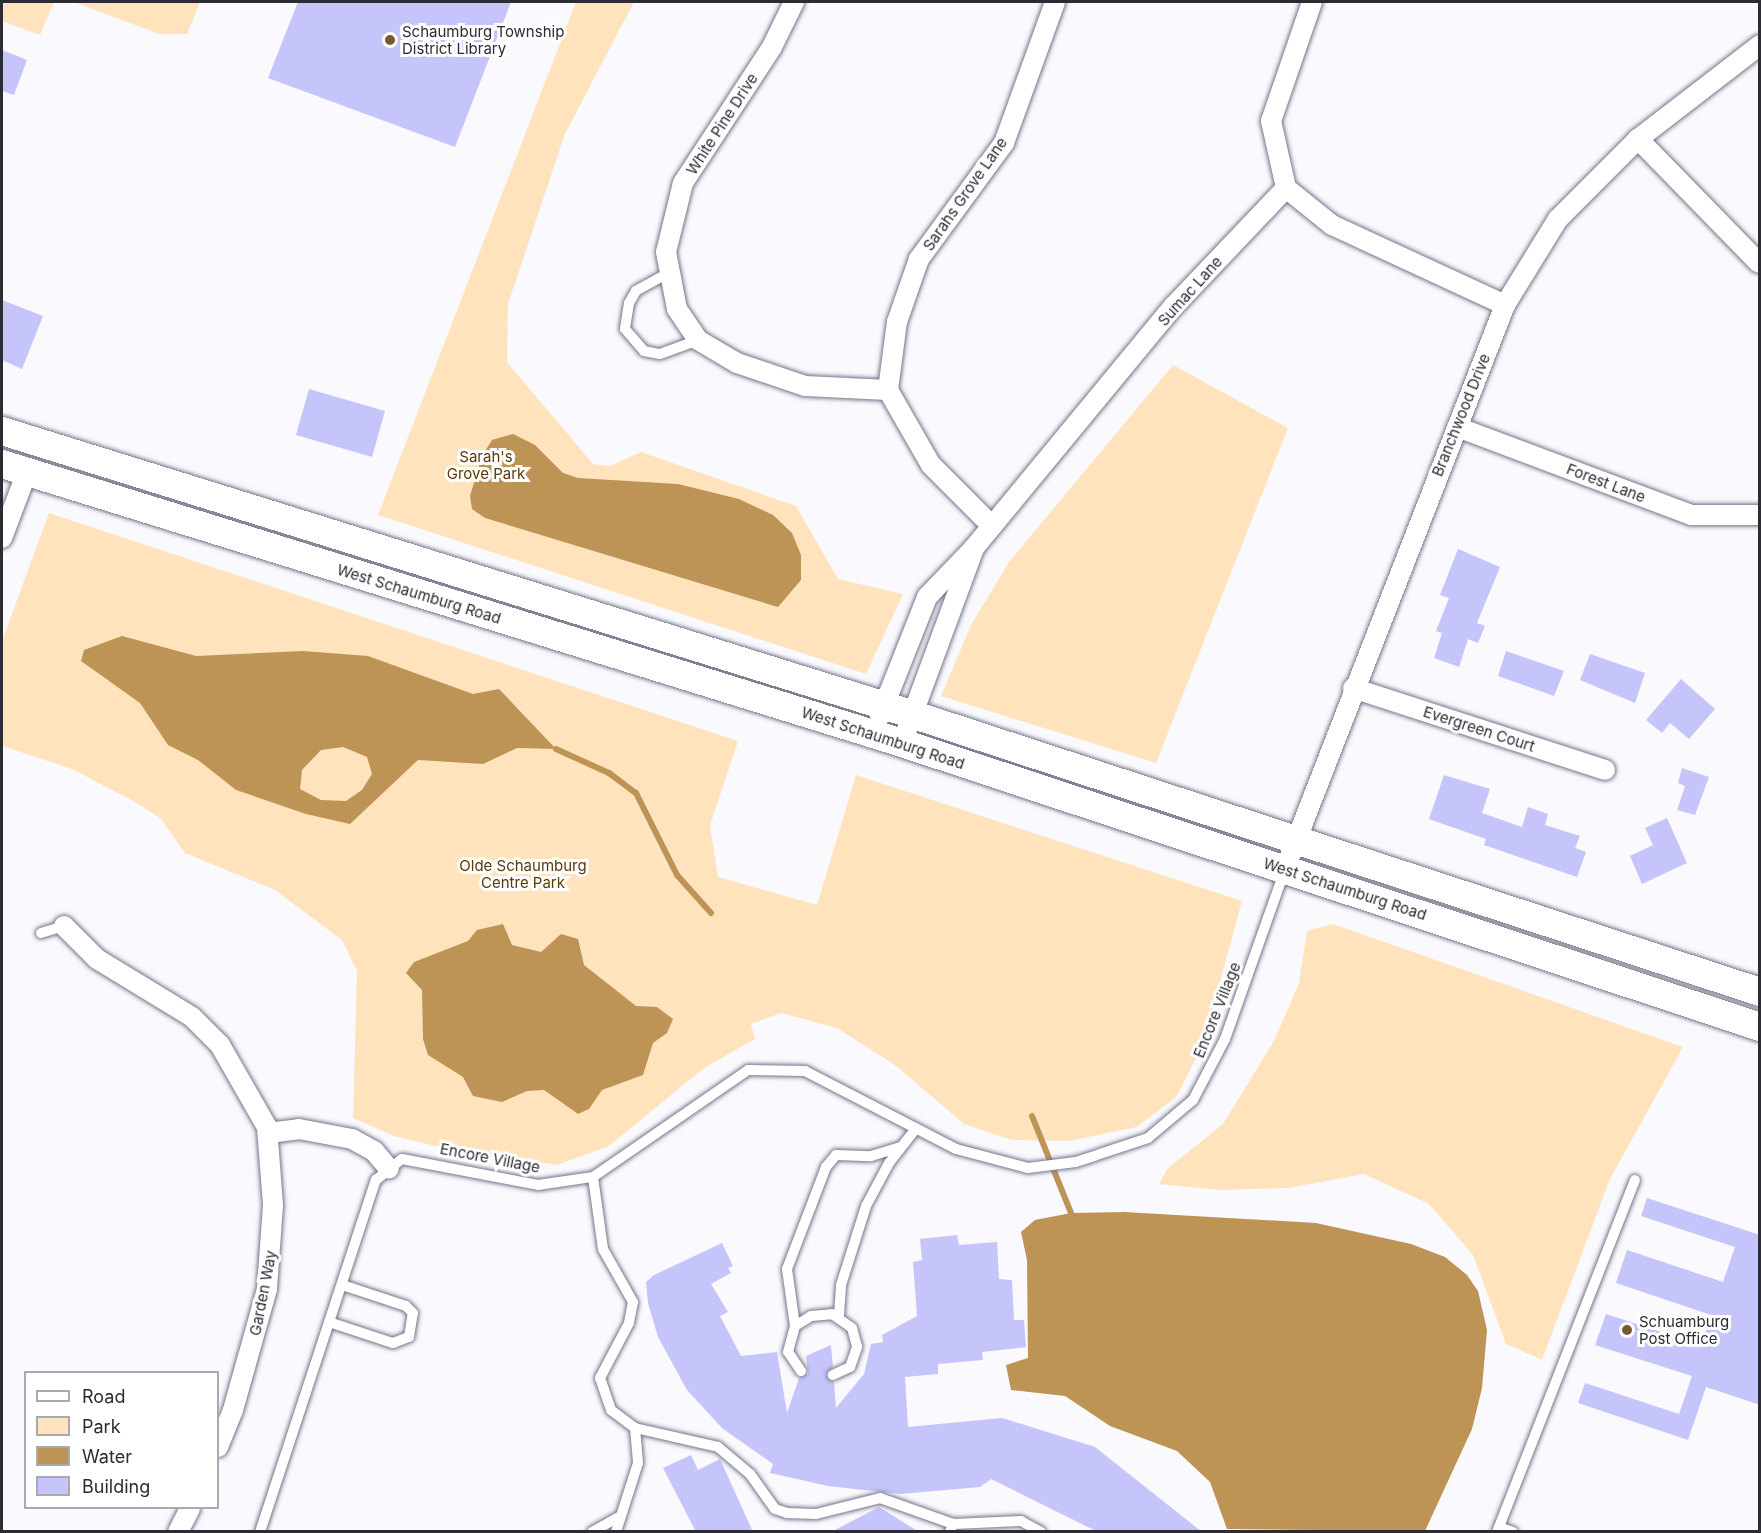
<!DOCTYPE html>
<style>
body{margin:0}
#map{position:relative;width:1761px;height:1533px;overflow:hidden;background:#f9f9fe;font-family:Inter,sans-serif}
div>[style]{position:absolute}
[style*='--x']{left:calc(var(--x)*1px);top:calc(var(--y)*1px);width:calc(var(--w)*1px);rotate:calc(var(--a)*1deg)}
.green>*{inset:0;background:#ffe3bd}
.water>*{inset:0;background:#bd9356}
.stream>*{height:6px;margin:-3px;padding:0 3px;transform-origin:3px;border-radius:3px;background:#bd9356}
.building>*{inset:0;background:#c6c5fb}
.roads{filter:drop-shadow(0 0 2px #75758a) drop-shadow(0 0 2px #75758a)}
.lane>*{height:10px;margin:-5px;padding:0 5px;transform-origin:5px;border-radius:5px;background:#fff}
.street>*{height:20px;margin:-10px;padding:0 10px;transform-origin:10px;border-radius:10px;background:#fff}
.secondary>*{height:28px;margin:-14px;padding:0 14px;transform-origin:14px;border-radius:14px;background:#fff}
.dots>*{width:16px;height:16px;translate:-50% -50%;box-sizing:border-box;border:3px solid #fff;border-radius:50%}
span{translate:-50% -50%;white-space:nowrap;text-align:center;line-height:1.15;-webkit-text-stroke:6px #fff;paint-order:stroke}
.poi-label{font-size:15px;color:#2b2b34}
.left{translate:0 -50%;text-align:left}
.street-label{font-size:15px;color:#2b2b34}
.park-label{font-size:15px;color:#583b09}
.frame{position:absolute;inset:0;border:3px solid #2b2b34;pointer-events:none}
.legend{position:absolute;left:24px;top:1371px;width:195px;height:138px;box-sizing:border-box;background:#fff;border:2px solid #aaaaae;margin:0;padding:8px 10px;list-style:none;font-size:18px;color:#2b2b34}
.legend li{display:flex;align-items:center;gap:12px;height:30px}
.legend b{width:30px;border:2px solid #aaaaae}
</style>
<div id="map">
<div class="green">
<i style="clip-path:polygon(2px 2px,54px 2px,40px 35px,2px 21px)"></i>
<i style="clip-path:polygon(74px 2px,200px 2px,187px 34px,159px 34px)"></i>
<i style="clip-path:polygon(576px 2px,634px 2px,565px 134px,508px 304px,507px 362px,593px 464px,610px 466px,641px 452px,796px 506px,838px 579px,903px 594px,866px 674px,378px 515px)"></i>
<i style="clip-path:polygon(1173px 365px,1288px 428px,1156px 763px,941px 696px,971px 625px,1009px 562px)"></i>
<i style="clip-path:polygon(49px 513px,738px 741px,710px 825px,718px 877px,817px 905px,856px 775px,1242px 901px,1203px 1045px,1176px 1097px,1137px 1127px,1069px 1141px,1012px 1140px,964px 1124px,895px 1065px,837px 1028px,781px 1013px,751px 1024px,755px 1039px,704px 1068px,609px 1146px,557px 1165px,435px 1146px,394px 1136px,353px 1118px,357px 971px,342px 940px,275px 890px,185px 853px,160px 818px,135px 802px,72px 769px,2px 746px,2px 641px)"></i>
<i style="clip-path:polygon(1333px 924px,1683px 1047px,1610px 1179px,1542px 1360px,1506px 1344px,1473px 1255px,1429px 1204px,1364px 1174px,1288px 1188px,1220px 1190px,1159px 1184px,1167px 1169px,1223px 1124px,1274px 1041px,1299px 983px,1307px 931px)"></i>
</div>
<div class="water">
<i style="clip-path:polygon(513px 434px,535px 445px,563px 473px,578px 478px,678px 484px,739px 499px,773px 515px,792px 533px,801px 555px,801px 580px,778px 607px,485px 518px,472px 509px,470px 496px,482px 456px,492px 440px)"></i>
<i style="clip-path:polygon(evenodd,122px 636px,196px 656px,303px 651px,368px 656px,473px 694px,499px 689px,556px 749px,517px 748px,483px 764px,418px 760px,350px 824px,306px 814px,236px 790px,198px 760px,168px 745px,140px 703px,81px 661px,84px 650px,122px 636px,343px 747px,367px 757px,372px 774px,362px 790px,346px 801px,321px 800px,300px 789px,302px 770px,321px 750px,343px 747px)"></i>
<i style="clip-path:polygon(503px 924px,512px 945px,541px 952px,561px 934px,578px 939px,584px 965px,636px 1006px,657px 1007px,673px 1019px,667px 1033px,653px 1043px,643px 1075px,602px 1090px,589px 1109px,578px 1114px,544px 1090px,527px 1091px,502px 1102px,473px 1096px,463px 1077px,428px 1055px,423px 1039px,422px 990px,406px 973px,414px 962px,468px 941px,477px 930px)"></i>
<i style="clip-path:polygon(1124px 1212px,1316px 1223px,1411px 1244px,1445px 1257px,1467px 1275px,1478px 1291px,1487px 1330px,1482px 1388px,1472px 1429px,1425px 1531px,1227px 1529px,1210px 1482px,1177px 1451px,1110px 1426px,1065px 1396px,1011px 1390px,1006px 1365px,1028px 1358px,1027px 1260px,1021px 1232px,1035px 1220px,1071px 1213px)"></i>
</div>
<div class="stream">
<i style="--x:556;--y:749;--w:58;--a:24.4"></i>
<i style="--x:609;--y:773;--w:34;--a:37"></i>
<i style="--x:636;--y:793;--w:92;--a:63.4"></i>
<i style="--x:677;--y:875;--w:51;--a:48.2"></i>
<i style="--x:1032;--y:1116;--w:105;--a:68.1"></i>
</div>
<div class="building">
<i style="clip-path:polygon(298px 2px,511px 2px,455px 147px,268px 78px)"></i>
<i style="clip-path:polygon(2px 50px,27px 60px,14px 95px,2px 91px)"></i>
<i style="clip-path:polygon(2px 300px,43px 316px,22px 369px,2px 360px)"></i>
<i style="clip-path:polygon(309px 389px,385px 411px,372px 457px,296px 435px)"></i>
<i style="clip-path:polygon(1458px 549px,1500px 567px,1477px 623px,1485px 626px,1478px 643px,1468px 639px,1459px 667px,1434px 658px,1442px 633px,1436px 631px,1449px 598px,1440px 595px)"></i>
<i style="clip-path:polygon(1506px 651px,1564px 671px,1554px 696px,1498px 676px)"></i>
<i style="clip-path:polygon(1590px 654px,1645px 673px,1635px 703px,1580px 680px)"></i>
<i style="clip-path:polygon(1681px 679px,1715px 709px,1689px 739px,1670px 723px,1662px 733px,1646px 720px)"></i>
<i style="clip-path:polygon(1682px 768px,1709px 777px,1695px 815px,1677px 810px,1685px 786px,1678px 783px)"></i>
<i style="clip-path:polygon(1444px 775px,1490px 789px,1482px 813px,1522px 827px,1528px 807px,1548px 814px,1545px 825px,1580px 836px,1575px 848px,1586px 852px,1577px 877px,1484px 845px,1486px 839px,1429px 819px)"></i>
<i style="clip-path:polygon(1667px 818px,1687px 863px,1642px 884px,1630px 856px,1653px 845px,1645px 828px)"></i>
<i style="clip-path:polygon(1647px 1198px,1760px 1235px,1760px 1405px,1706px 1387px,1688px 1440px,1578px 1403px,1585px 1383px,1679px 1414px,1692px 1376px,1595px 1345px,1606px 1314px,1701px 1345px,1711px 1315px,1616px 1283px,1627px 1250px,1723px 1282px,1735px 1247px,1641px 1216px)"></i>
<i style="clip-path:polygon(957px 1235px,959px 1245px,997px 1242px,999px 1279px,1012px 1280px,1014px 1320px,1024px 1320px,1026px 1347px,982px 1352px,983px 1360px,938px 1364px,938px 1374px,905px 1377px,908px 1427px,1002px 1418px,1095px 1447px,1202px 1532px,1098px 1532px,991px 1479px,980px 1487px,900px 1494px,828px 1486px,770px 1473px,773px 1464px,722px 1428px,687px 1390px,658px 1337px,648px 1303px,646px 1282px,654px 1275px,722px 1243px,733px 1266px,728px 1268px,731px 1273px,711px 1284px,728px 1312px,720px 1316px,741px 1356px,777px 1352px,787px 1413px,799px 1378px,808px 1374px,806px 1356px,831px 1345px,833px 1367px,826px 1375px,834px 1382px,836px 1408px,864px 1374px,871px 1344px,883px 1342px,882px 1335px,917px 1316px,913px 1262px,922px 1260px,920px 1239px)"></i>
<i style="clip-path:polygon(691px 1455px,698px 1470px,720px 1459px,753px 1532px,696px 1532px,663px 1468px)"></i>
<i style="clip-path:polygon(879px 1507px,919px 1532px,831px 1532px)"></i>
</div>
<div class="roads">
<div class="lane">
<i style="--x:670;--y:272;--w:39;--a:151"></i>
<i style="--x:636;--y:291;--w:14;--a:120"></i>
<i style="--x:629;--y:303;--w:26;--a:99"></i>
<i style="--x:625;--y:329;--w:29;--a:49"></i>
<i style="--x:644;--y:351;--w:16;--a:11"></i>
<i style="--x:660;--y:354;--w:40;--a:-20.2"></i>
<i style="--x:41;--y:933;--w:24;--a:-17"></i>
<i style="--x:593;--y:1177;--w:73;--a:82.1"></i>
<i style="--x:603;--y:1249;--w:61;--a:60.5"></i>
<i style="--x:633;--y:1302;--w:21;--a:101"></i>
<i style="--x:629;--y:1323;--w:62;--a:117.8"></i>
<i style="--x:600;--y:1378;--w:34;--a:71"></i>
<i style="--x:611;--y:1410;--w:30;--a:37"></i>
<i style="--x:635;--y:1428;--w:35;--a:85"></i>
<i style="--x:638;--y:1463;--w:72;--a:107.7"></i>
<i style="--x:839;--y:1315;--w:30;--a:-86"></i>
<i style="--x:841;--y:1285;--w:83;--a:-72.4"></i>
<i style="--x:866;--y:1206;--w:49;--a:-61.9"></i>
<i style="--x:889;--y:1163;--w:41;--a:-52"></i>
<i style="--x:329;--y:1322;--w:67;--a:18.2"></i>
<i style="--x:393;--y:1343;--w:17;--a:-21"></i>
<i style="--x:409;--y:1337;--w:24;--a:-81"></i>
<i style="--x:413;--y:1313;--w:10;--a:-135"></i>
<i style="--x:406;--y:1306;--w:67;--a:-161.8"></i>
<i style="--x:795;--y:1326;--w:58;--a:-98"></i>
<i style="--x:787;--y:1269;--w:109;--a:-69.1"></i>
<i style="--x:826;--y:1167;--w:16;--a:-50"></i>
<i style="--x:836;--y:1155;--w:35;--a:2"></i>
<i style="--x:871;--y:1156;--w:31;--a:-17"></i>
<i style="--x:801;--y:1371;--w:23;--a:-124"></i>
<i style="--x:788;--y:1352;--w:27;--a:-75"></i>
<i style="--x:795;--y:1326;--w:19;--a:-32"></i>
<i style="--x:811;--y:1316;--w:21;--a:-5"></i>
<i style="--x:832;--y:1314;--w:24;--a:35"></i>
<i style="--x:852;--y:1328;--w:20;--a:75"></i>
<i style="--x:857;--y:1347;--w:21;--a:109"></i>
<i style="--x:850;--y:1367;--w:19;--a:155"></i>
<i style="--x:635;--y:1428;--w:85;--a:12.9"></i>
<i style="--x:718;--y:1447;--w:42;--a:40.2"></i>
<i style="--x:750;--y:1474;--w:43;--a:54.5"></i>
<i style="--x:775;--y:1509;--w:13;--a:18"></i>
<i style="--x:787;--y:1513;--w:29;--a:2"></i>
<i style="--x:816;--y:1514;--w:66;--a:-14"></i>
<i style="--x:880;--y:1498;--w:77;--a:19.6"></i>
<i style="--x:1499;--y:1527;--w:15;--a:20"></i>
<i style="--x:260;--y:1532;--w:371;--a:-71.8"></i>
<i style="--x:376;--y:1180;--w:33;--a:-39"></i>
<i style="--x:402;--y:1159;--w:138;--a:10.8"></i>
<i style="--x:538;--y:1185;--w:56;--a:-8.3"></i>
<i style="--x:593;--y:1177;--w:188;--a:-34.6"></i>
<i style="--x:748;--y:1070;--w:57;--a:1"></i>
<i style="--x:805;--y:1071;--w:170;--a:27.3"></i>
<i style="--x:956;--y:1149;--w:74;--a:14.8"></i>
<i style="--x:1028;--y:1168;--w:48;--a:-7.1"></i>
<i style="--x:1076;--y:1162;--w:76;--a:-18.4"></i>
<i style="--x:1148;--y:1138;--w:59;--a:-40.2"></i>
<i style="--x:1193;--y:1100;--w:69;--a:-62.3"></i>
<i style="--x:1225;--y:1039;--w:177;--a:-70.5"></i>
<i style="--x:592;--y:1532;--w:31;--a:-29"></i>
<i style="--x:950;--y:1532;--w:9;--a:-69"></i>
<i style="--x:953;--y:1524;--w:68;--a:-2.5"></i>
<i style="--x:1021;--y:1521;--w:23;--a:29"></i>
<i style="--x:1497;--y:1532;--w:378;--a:-68.6"></i>
</div>
<div class="street">
<i style="--x:794;--y:2;--w:50;--a:116.1"></i>
<i style="--x:772;--y:47;--w:163;--a:123.2"></i>
<i style="--x:683;--y:183;--w:71;--a:103.8"></i>
<i style="--x:666;--y:252;--w:58;--a:79.1"></i>
<i style="--x:677;--y:309;--w:37;--a:56"></i>
<i style="--x:698;--y:340;--w:45;--a:30.5"></i>
<i style="--x:737;--y:363;--w:72;--a:18.7"></i>
<i style="--x:805;--y:386;--w:83;--a:2.8"></i>
<i style="--x:888;--y:390;--w:86;--a:60.2"></i>
<i style="--x:931;--y:465;--w:86;--a:45"></i>
<i style="--x:1638;--y:139;--w:173;--a:45.7"></i>
<i style="--x:1286;--y:188;--w:59;--a:38.8"></i>
<i style="--x:1332;--y:225;--w:191;--a:24.8"></i>
<i style="--x:888;--y:390;--w:69;--a:-82.5"></i>
<i style="--x:897;--y:322;--w:67;--a:-70.8"></i>
<i style="--x:919;--y:259;--w:144;--a:-53.8"></i>
<i style="--x:1004;--y:143;--w:150;--a:-70.1"></i>
<i style="--x:1457;--y:427;--w:250;--a:20.6"></i>
<i style="--x:1691;--y:515;--w:69;--a:0"></i>
<i style="--x:2;--y:538;--w:71;--a:-69.3"></i>
<i style="--x:1353;--y:688;--w:265;--a:18"></i>
<i style="--x:880;--y:716;--w:128;--a:-68.4"></i>
<i style="--x:927;--y:597;--w:68;--a:-46.2"></i>
<i style="--x:974;--y:548;--w:313;--a:-50.5"></i>
<i style="--x:1173;--y:307;--w:164;--a:-46.5"></i>
<i style="--x:1286;--y:188;--w:69;--a:-102.6"></i>
<i style="--x:1271;--y:121;--w:126;--a:-71"></i>
<i style="--x:902;--y:743;--w:208;--a:-69.7"></i>
<i style="--x:1285;--y:869;--w:605;--a:-68.69"></i>
<i style="--x:1505;--y:305;--w:101;--a:-58.4"></i>
<i style="--x:1558;--y:219;--w:113;--a:-45"></i>
<i style="--x:1638;--y:139;--w:154;--a:-37.6"></i>
<i style="--x:64;--y:926;--w:47;--a:45"></i>
<i style="--x:97;--y:959;--w:111;--a:31.4"></i>
<i style="--x:192;--y:1017;--w:40;--a:45"></i>
<i style="--x:220;--y:1045;--w:95;--a:60.2"></i>
<i style="--x:267;--y:1127;--w:78;--a:85.6"></i>
<i style="--x:273;--y:1205;--w:84;--a:94.1"></i>
<i style="--x:267;--y:1289;--w:126;--a:105.7"></i>
<i style="--x:233;--y:1410;--w:40;--a:112"></i>
<i style="--x:268;--y:1133;--w:31;--a:-7"></i>
<i style="--x:299;--y:1129;--w:54;--a:10.7"></i>
<i style="--x:352;--y:1139;--w:25;--a:29"></i>
<i style="--x:374;--y:1151;--w:23;--a:50"></i>
<i style="--x:178;--y:1532;--w:27;--a:-63"></i>
</div>
<div class="secondary">
<i style="--x:2;--y:431;--w:952;--a:17.29"></i>
<i style="--x:911;--y:714;--w:893;--a:18.13"></i>
<i style="--x:2;--y:464;--w:942;--a:17.22"></i>
<i style="--x:902;--y:743;--w:904;--a:18.31"></i>
</div>
</div>
<div class="dots">
<i style="left:390px;top:40px;background:#775a2e"></i>
<i style="left:1627px;top:1330px;background:#775a2e"></i>
</div>
<div class="poi-label">
<span class="left" style="left:402px;top:40px">Schaumburg Township<br>District Library</span>
<span class="left" style="left:1639px;top:1330px">Schuamburg<br>Post Office</span>
</div>
<div class="street-label">
<span style="left:722px;top:124px;rotate:-57deg">White Pine Drive</span>
<span style="left:965px;top:194px;rotate:-55deg">Sarahs Grove Lane</span>
<span style="left:1190px;top:291px;rotate:-48deg">Sumac Lane</span>
<span style="left:1461px;top:415px;rotate:-68deg">Branchwood Drive</span>
<span style="left:1606px;top:483px;rotate:21deg">Forest Lane</span>
<span style="left:419px;top:594px;rotate:17deg">West Schaumburg Road</span>
<span style="left:1479px;top:729px;rotate:18deg">Evergreen Court</span>
<span style="left:883px;top:738px;rotate:18deg">West Schaumburg Road</span>
<span style="left:1345px;top:889px;rotate:18deg">West Schaumburg Road</span>
<span style="left:1217px;top:1010px;rotate:-68deg">Encore Village</span>
<span style="left:490px;top:1158px;rotate:11deg">Encore Village</span>
<span style="left:263px;top:1293px;rotate:-79deg">Garden Way</span>
</div>
<div class="park-label">
<span style="left:486px;top:465px">Sarah's<br>Grove Park</span>
<span style="left:523px;top:874px">Olde Schaumburg<br>Centre Park</span>
</div>
<div class="frame"></div>
<ul class="legend">
<li><b style="height:8px;background:#fff"></b>Road</li>
<li><b style="height:16px;background:#ffe3bd"></b>Park</li>
<li><b style="height:16px;background:#bd9356"></b>Water</li>
<li><b style="height:16px;background:#c6c5fb"></b>Building</li>
</ul>
</div>
